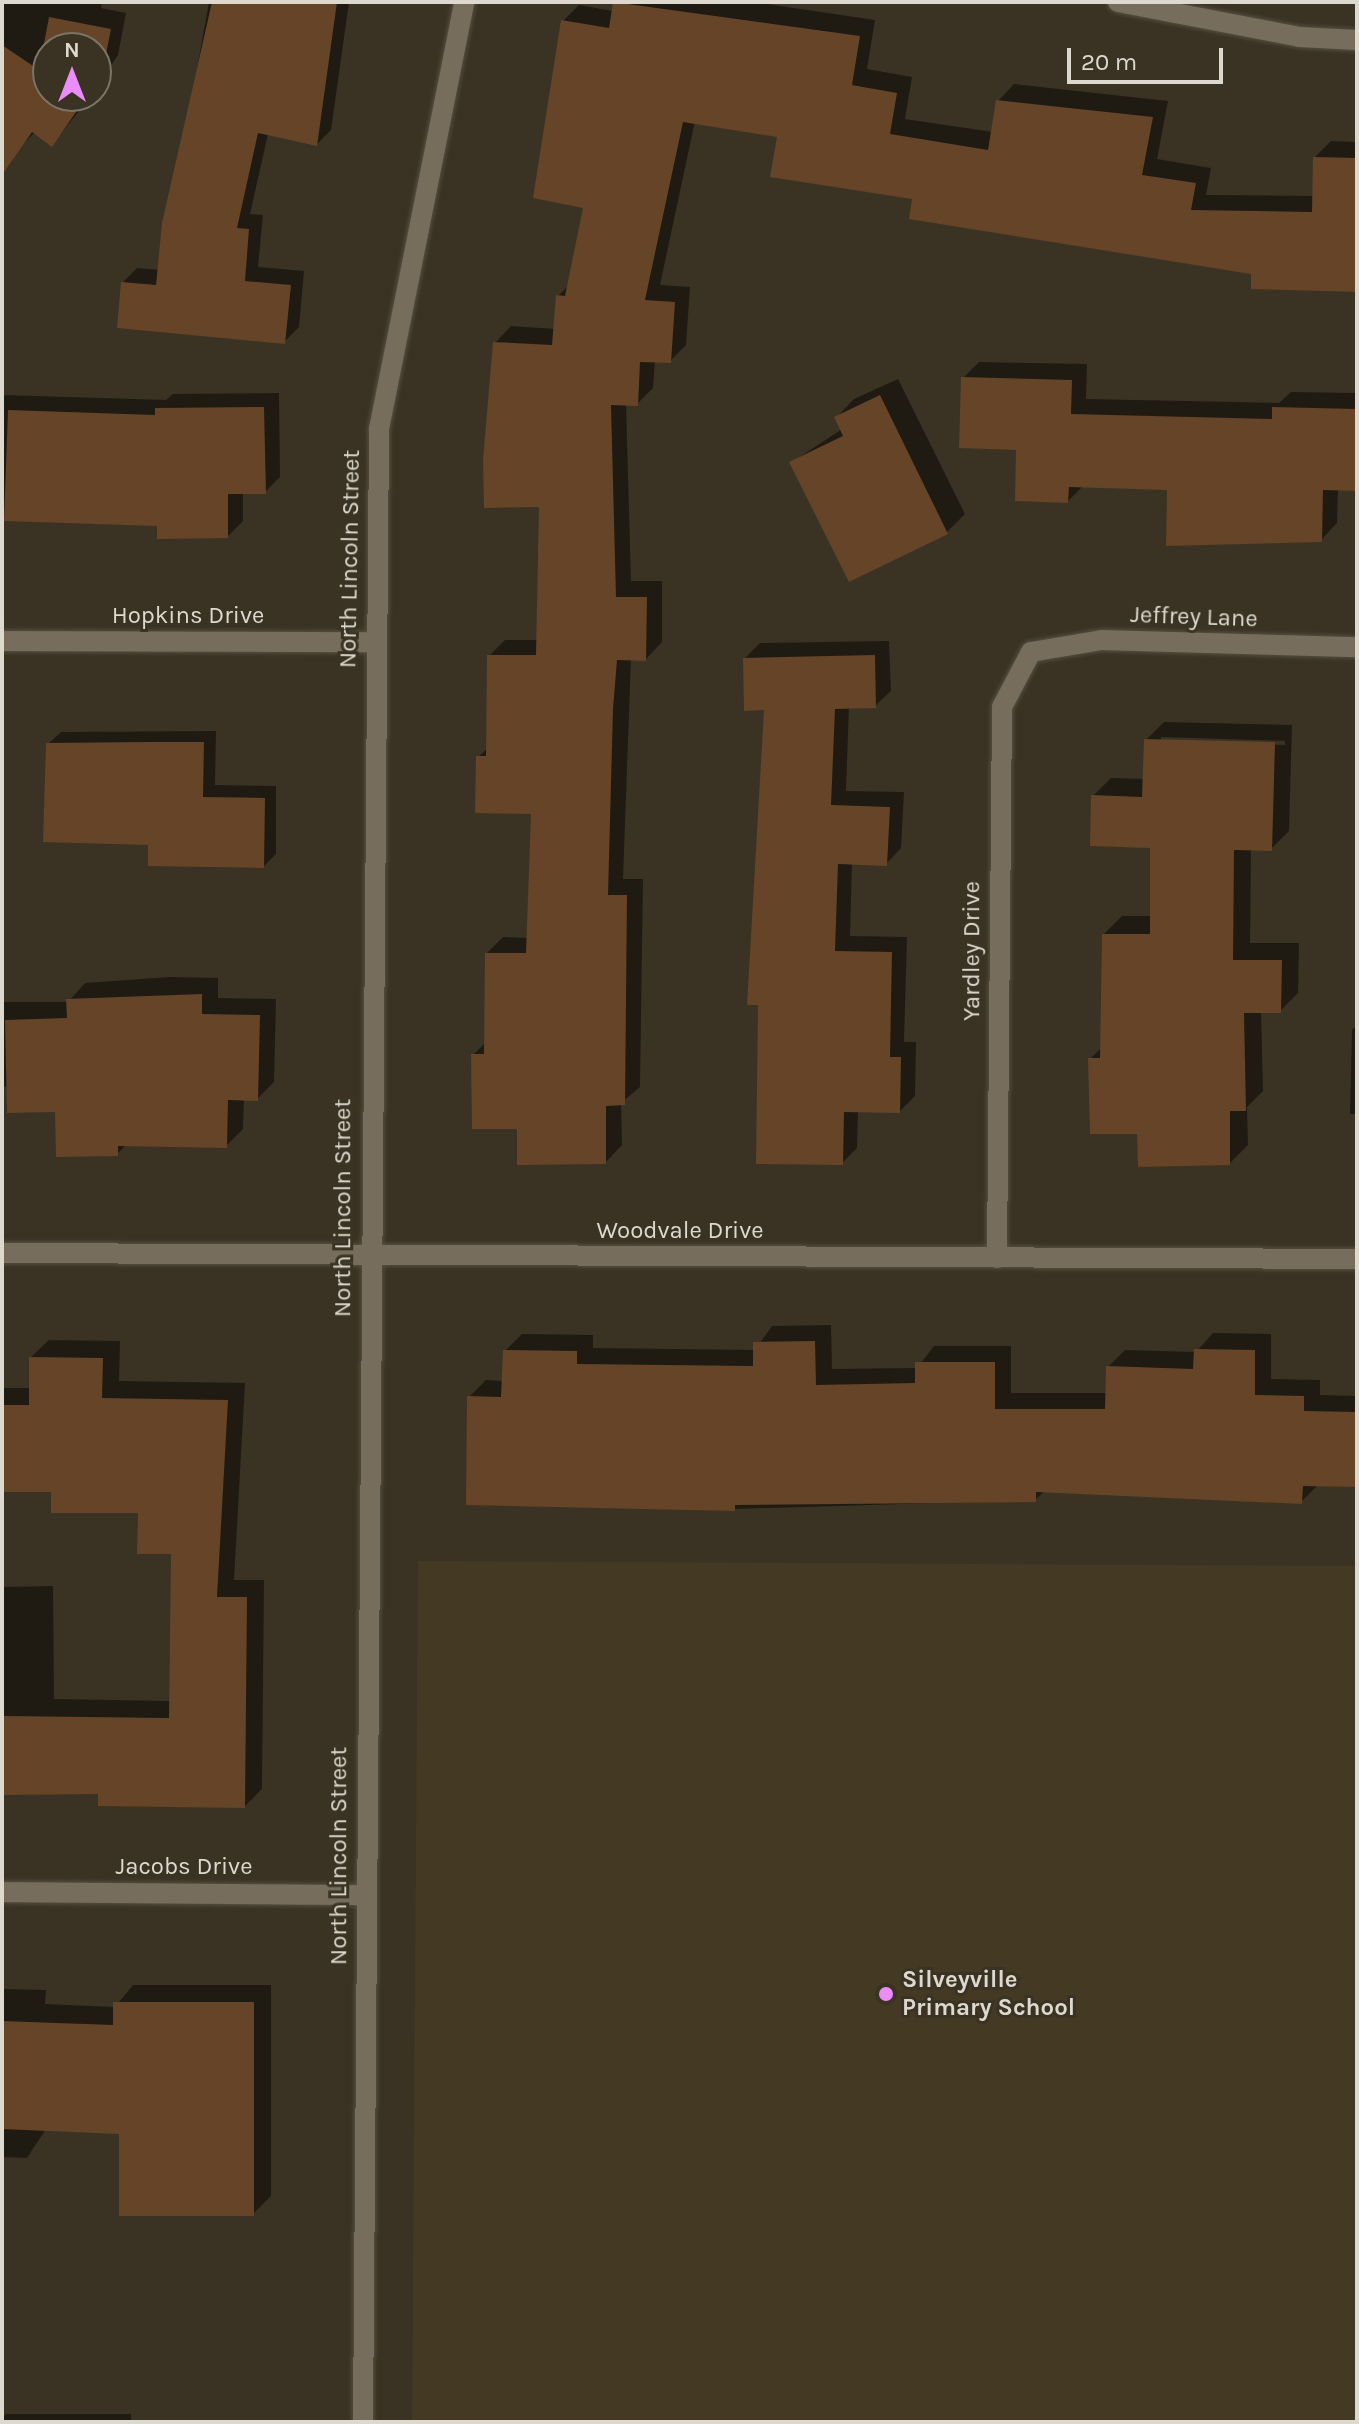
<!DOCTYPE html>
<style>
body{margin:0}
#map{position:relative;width:1359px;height:2424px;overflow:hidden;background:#3a3323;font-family:Karla,sans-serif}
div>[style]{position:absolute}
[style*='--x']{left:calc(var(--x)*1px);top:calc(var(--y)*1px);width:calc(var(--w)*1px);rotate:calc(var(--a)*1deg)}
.built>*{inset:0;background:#443a24}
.shadow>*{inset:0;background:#0007}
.building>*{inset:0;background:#654428}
.roads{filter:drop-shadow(0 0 2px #564f43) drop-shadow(0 0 2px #564f43)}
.street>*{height:20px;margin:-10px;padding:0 10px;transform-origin:10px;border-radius:10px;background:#766d5c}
.dots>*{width:22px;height:22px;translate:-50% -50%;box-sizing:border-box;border:4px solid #3a3323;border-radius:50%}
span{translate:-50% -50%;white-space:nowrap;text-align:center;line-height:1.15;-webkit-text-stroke:6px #3a3323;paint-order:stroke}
.street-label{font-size:24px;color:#ddd9cf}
.poi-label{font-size:24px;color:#ddd9cf;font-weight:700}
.left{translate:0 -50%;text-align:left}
.frame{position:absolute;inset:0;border:4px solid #ddd9cf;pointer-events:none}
.north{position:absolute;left:32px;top:32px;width:80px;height:80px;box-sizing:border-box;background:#3a3323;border:2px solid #7b7568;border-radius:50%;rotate:0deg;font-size:22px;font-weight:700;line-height:32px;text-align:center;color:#ddd9cf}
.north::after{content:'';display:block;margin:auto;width:28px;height:36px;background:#ec8cfb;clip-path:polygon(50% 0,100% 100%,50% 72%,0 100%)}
.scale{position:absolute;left:1067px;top:48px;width:156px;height:36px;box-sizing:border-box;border:4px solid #ddd9cf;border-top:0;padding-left:10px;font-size:24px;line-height:28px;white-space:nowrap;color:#ddd9cf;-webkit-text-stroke:6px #3a3323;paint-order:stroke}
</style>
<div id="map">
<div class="built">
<i style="clip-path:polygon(418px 1561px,1357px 1566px,1357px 2422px,412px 2422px)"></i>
</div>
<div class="shadow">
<i style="clip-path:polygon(2px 2px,102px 2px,101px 8px,126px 13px,118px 55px,96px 88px,96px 48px,48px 48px,48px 96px,91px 96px,52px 145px,35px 132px,21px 146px,2px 132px)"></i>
<i style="clip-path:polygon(209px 2px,349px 2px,331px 130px,317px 144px,268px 134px,250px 214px,263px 215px,258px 267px,304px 271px,299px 327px,285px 341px,123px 282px,137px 268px,161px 270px)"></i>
<i style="clip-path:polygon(615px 2px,753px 2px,875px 20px,867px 69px,912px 77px,905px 119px,993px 132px,998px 101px,1014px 84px,1168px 101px,1157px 159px,1211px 168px,1206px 195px,1315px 196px,1315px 157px,1331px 141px,1357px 142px,1357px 290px,914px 198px,780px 136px,695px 121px,660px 285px,690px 287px,686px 345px,670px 361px,655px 360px,653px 388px,637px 404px,626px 404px,631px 581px,662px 581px,662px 642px,646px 659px,631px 658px,623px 879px,643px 879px,640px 1087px,621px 1103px,622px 1145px,606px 1162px,519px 1127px,473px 1055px,486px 1042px,487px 953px,503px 937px,529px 938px,533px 812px,478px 757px,488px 748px,489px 656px,505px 640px,539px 640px,541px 505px,495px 343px,511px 326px,555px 329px,558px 296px,569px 285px,585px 207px,563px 21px,579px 5px,613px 11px)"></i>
<i style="clip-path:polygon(979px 362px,1087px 364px,1086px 399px,1279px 403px,1291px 392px,1357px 393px,1357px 490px,1338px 489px,1337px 523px,1321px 540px,1169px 488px,1083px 486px,1068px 501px,963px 378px)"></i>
<i style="clip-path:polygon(898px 379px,965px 514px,947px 532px,792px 462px,842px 429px,837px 417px,854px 399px)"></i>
<i style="clip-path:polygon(279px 393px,280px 477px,265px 492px,243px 492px,243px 521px,228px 536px,159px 524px,2px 519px,2px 395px,166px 400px,173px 394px)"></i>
<i style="clip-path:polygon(889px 641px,891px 691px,875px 706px,849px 706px,846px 791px,904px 792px,901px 848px,886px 864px,852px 862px,850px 936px,907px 937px,904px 1042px,916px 1042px,915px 1096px,900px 1111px,858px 1110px,857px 1148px,842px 1163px,766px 708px,745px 658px,760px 643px)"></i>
<i style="clip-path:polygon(evenodd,1164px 722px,1292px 725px,1289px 831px,1271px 849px,1251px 848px,1250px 943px,1299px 943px,1298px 993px,1280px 1011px,1261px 1011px,1263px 1091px,1247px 1107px,1248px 1145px,1230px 1163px,1139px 1131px,1090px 1059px,1102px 1047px,1104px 934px,1122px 916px,1152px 916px,1152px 846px,1093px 796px,1111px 778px,1145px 779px,1146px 740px,1164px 722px,1161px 737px,1285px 741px,1285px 745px,1161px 741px,1161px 737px)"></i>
<i style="clip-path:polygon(216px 731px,215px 785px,276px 786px,276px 854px,264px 866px,150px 843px,48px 744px,61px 732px)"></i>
<i style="clip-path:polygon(170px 977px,218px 978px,218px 998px,276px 999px,274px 1082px,257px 1099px,244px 1098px,243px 1129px,226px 1146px,127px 1144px,117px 1154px,57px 1110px,2px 1085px,2px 1002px,68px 1002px,85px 983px)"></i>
<i style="clip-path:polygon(1357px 1025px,1357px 1114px,1350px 1114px,1352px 1030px)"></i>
<i style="clip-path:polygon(831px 1325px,832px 1369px,917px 1368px,934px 1346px,1011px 1346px,1011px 1393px,1108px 1393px,1108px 1367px,1125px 1350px,1196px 1352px,1213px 1333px,1271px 1334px,1271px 1379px,1320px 1380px,1320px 1395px,1357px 1396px,1357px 1486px,1319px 1484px,1301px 1502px,1045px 1491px,1035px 1500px,734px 1509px,469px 1397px,486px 1380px,504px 1381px,505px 1351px,522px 1334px,593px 1335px,593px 1348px,755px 1350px,772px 1326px)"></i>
<i style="clip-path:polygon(49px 1340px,120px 1341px,119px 1381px,245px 1383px,234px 1580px,264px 1580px,262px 1789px,245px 1806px,100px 1792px,2px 1792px,2px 1587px,53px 1586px,54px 1699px,171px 1701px,173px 1552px,140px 1511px,53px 1490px,2px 1489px,2px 1388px,31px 1388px,31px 1357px)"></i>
<i style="clip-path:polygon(133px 1985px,271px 1985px,271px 2196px,253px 2214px,121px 2132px,46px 2129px,27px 2158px,2px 2157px,2px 1989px,46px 1990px,45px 2004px,115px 2007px)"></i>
<i style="clip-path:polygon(5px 2414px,131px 2414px,131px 2422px,2px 2422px)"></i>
</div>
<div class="building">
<i style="clip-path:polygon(212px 2px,337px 2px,317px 146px,258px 133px,237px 228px,249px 229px,245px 281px,291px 285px,285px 344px,117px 328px,121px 282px,156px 285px,162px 223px)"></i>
<i style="clip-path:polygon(613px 2px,860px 36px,852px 85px,897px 93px,890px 134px,988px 150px,996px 100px,1153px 117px,1142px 175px,1196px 183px,1191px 210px,1312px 212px,1313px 157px,1357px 158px,1357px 292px,1251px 289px,1251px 274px,909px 219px,912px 199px,770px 177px,777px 137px,683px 122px,645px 300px,675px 302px,671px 363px,640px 362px,638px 406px,611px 405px,616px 597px,647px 597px,646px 661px,617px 660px,613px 709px,608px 895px,627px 895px,625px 1105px,606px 1106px,606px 1164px,517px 1165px,517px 1129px,472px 1129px,471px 1054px,484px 1054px,485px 953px,526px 953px,531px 814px,475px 813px,476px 756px,486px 756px,487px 655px,536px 655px,539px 507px,484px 508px,483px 460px,493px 342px,552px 345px,556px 295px,565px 296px,583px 208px,533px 198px,561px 20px,609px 28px)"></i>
<i style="clip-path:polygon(49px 17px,111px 29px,102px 74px,96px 83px,96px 48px,48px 48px,48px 96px,87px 96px,52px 147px,32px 132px,2px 175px,2px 45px,39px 70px)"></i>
<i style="clip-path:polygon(961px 377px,1072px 380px,1071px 414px,1272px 419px,1272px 407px,1357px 409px,1357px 491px,1323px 490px,1322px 542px,1166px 546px,1167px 490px,1069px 487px,1068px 503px,1015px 501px,1016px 450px,959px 448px)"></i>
<i style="clip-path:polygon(880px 395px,948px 534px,849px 582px,789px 462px,843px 436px,834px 417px)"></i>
<i style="clip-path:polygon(264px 407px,266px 494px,228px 494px,228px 538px,157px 539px,157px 526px,4px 521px,8px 410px,155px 415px,155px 408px)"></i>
<i style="clip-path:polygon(875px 655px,876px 708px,835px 709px,831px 805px,890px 807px,887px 866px,838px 864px,835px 951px,892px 952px,890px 1057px,901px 1057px,900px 1113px,844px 1112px,843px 1165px,756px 1164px,758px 1005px,747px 1005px,764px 710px,744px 711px,743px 658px)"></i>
<i style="clip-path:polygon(1144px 739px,1275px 742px,1272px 851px,1234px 850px,1233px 960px,1282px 960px,1281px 1013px,1244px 1013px,1246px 1111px,1230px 1111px,1230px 1165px,1138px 1167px,1137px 1134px,1090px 1134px,1088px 1058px,1100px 1058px,1102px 934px,1150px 934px,1150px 848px,1090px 846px,1091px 795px,1142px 797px)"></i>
<i style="clip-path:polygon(149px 742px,204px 742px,203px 797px,265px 798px,264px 868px,148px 866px,148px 845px,43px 842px,46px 743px)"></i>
<i style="clip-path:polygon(202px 994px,202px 1014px,260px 1015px,258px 1101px,228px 1100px,227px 1148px,118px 1146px,118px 1156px,56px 1157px,55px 1112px,7px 1113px,5px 1020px,67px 1018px,66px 999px)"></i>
<i style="clip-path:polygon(815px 1341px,816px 1385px,915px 1383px,915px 1362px,995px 1362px,995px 1409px,1105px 1409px,1106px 1366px,1193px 1369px,1194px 1349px,1255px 1350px,1255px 1395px,1304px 1396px,1304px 1411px,1357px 1412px,1357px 1487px,1303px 1486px,1302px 1504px,1036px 1492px,1036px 1502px,735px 1505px,735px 1511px,466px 1505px,467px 1396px,501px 1397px,503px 1350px,577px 1351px,577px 1364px,753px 1366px,753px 1342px)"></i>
<i style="clip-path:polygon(29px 1357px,103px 1358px,102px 1398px,228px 1400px,217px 1597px,247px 1597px,245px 1808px,98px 1806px,98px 1794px,2px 1795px,2px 1716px,169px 1718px,171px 1554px,137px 1554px,138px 1513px,51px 1513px,51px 1492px,2px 1492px,2px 1405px,29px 1405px)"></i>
<i style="clip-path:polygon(113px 2002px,254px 2002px,254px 2216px,119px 2216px,119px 2134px,2px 2129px,2px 2021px,113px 2025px)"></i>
</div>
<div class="roads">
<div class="street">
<i style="--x:1118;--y:2;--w:184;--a:10.9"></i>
<i style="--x:1299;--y:37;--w:58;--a:3"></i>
<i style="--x:2;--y:641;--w:371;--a:0.2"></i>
<i style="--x:2;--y:1253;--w:1355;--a:0.25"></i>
<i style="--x:997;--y:1258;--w:551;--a:-89.48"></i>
<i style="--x:1002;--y:707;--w:62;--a:-62.2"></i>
<i style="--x:1031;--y:652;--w:72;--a:-9.6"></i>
<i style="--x:1102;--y:640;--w:255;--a:1.6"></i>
<i style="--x:2;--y:1892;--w:363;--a:0.5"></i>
<i style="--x:363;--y:2422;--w:1993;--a:-89.54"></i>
<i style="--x:379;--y:429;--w:435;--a:-78.7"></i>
</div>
</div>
<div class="dots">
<i style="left:886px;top:1994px;background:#ec8cfb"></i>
</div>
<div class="street-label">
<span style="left:350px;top:559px;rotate:-89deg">North Lincoln Street</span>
<span style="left:188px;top:616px">Hopkins Drive</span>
<span style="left:1194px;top:617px;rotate:2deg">Jeffrey Lane</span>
<span style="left:972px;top:951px;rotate:-90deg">Yardley Drive</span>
<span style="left:343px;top:1208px;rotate:-90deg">North Lincoln Street</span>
<span style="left:680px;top:1231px">Woodvale Drive</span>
<span style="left:339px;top:1856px;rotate:-90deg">North Lincoln Street</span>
<span style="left:184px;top:1867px">Jacobs Drive</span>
</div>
<div class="poi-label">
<span class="left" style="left:902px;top:1994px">Silveyville<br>Primary School</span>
</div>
<div class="frame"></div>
<div class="north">N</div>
<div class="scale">20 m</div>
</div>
